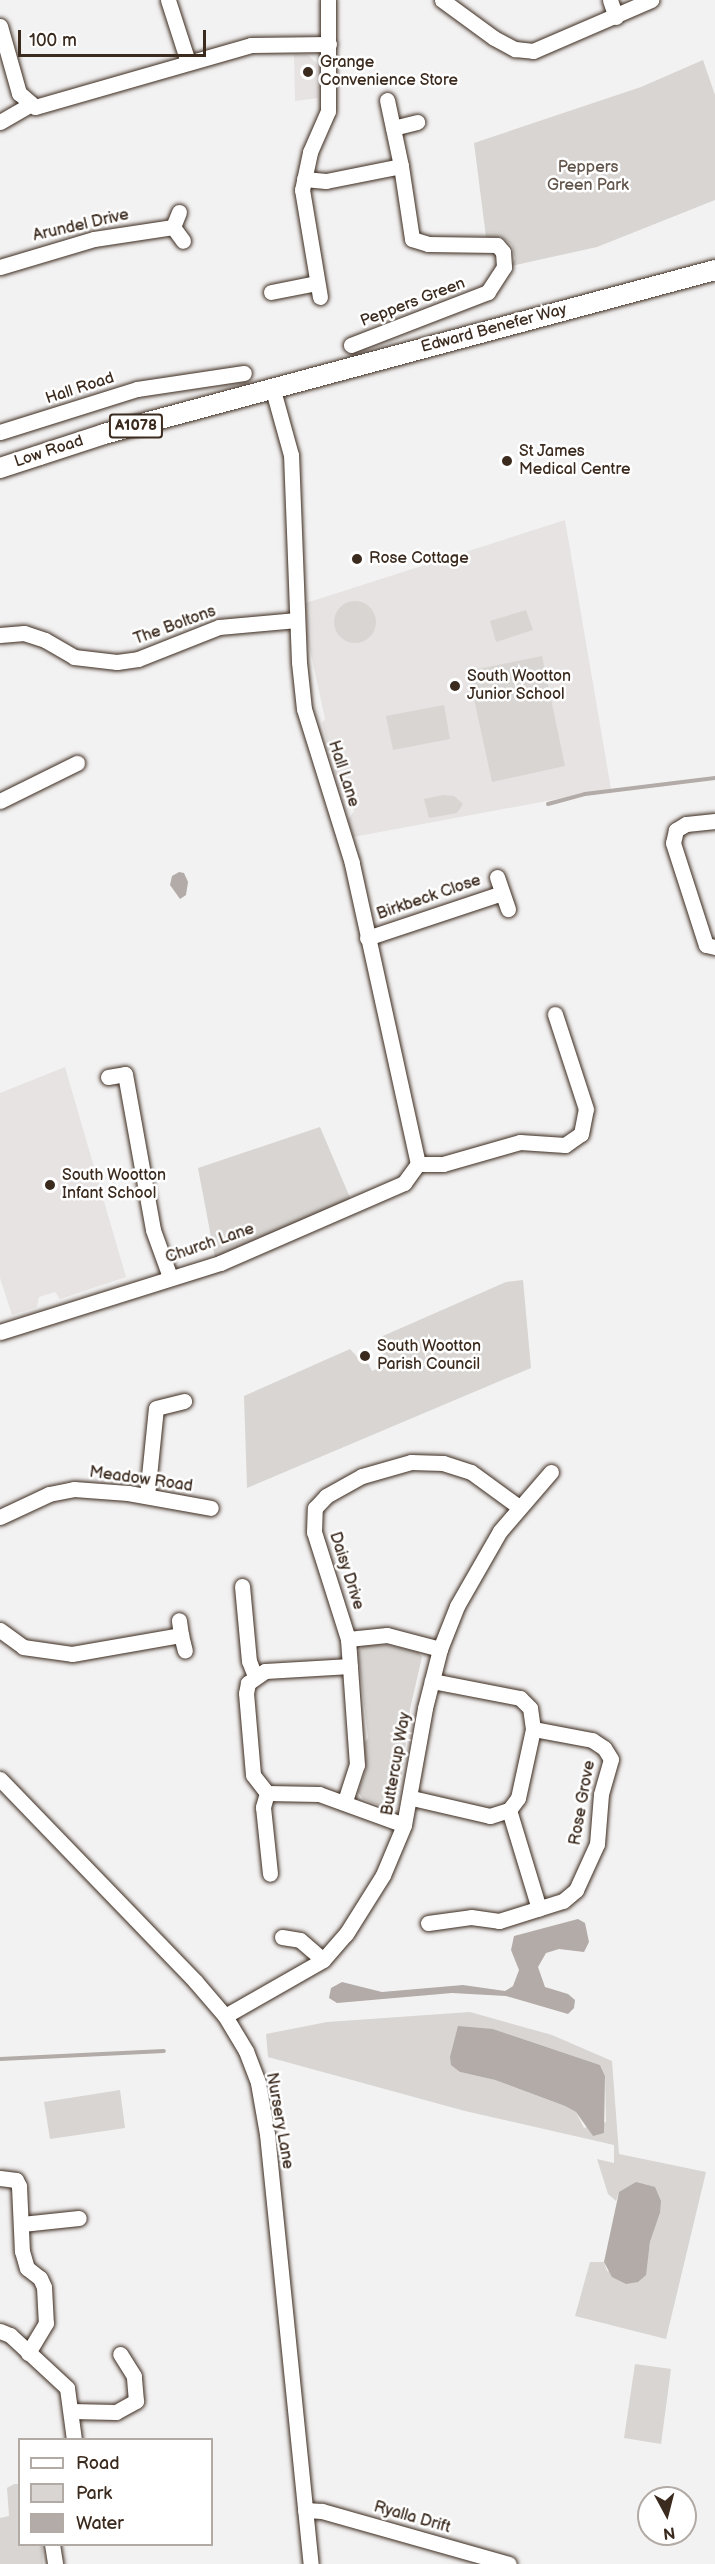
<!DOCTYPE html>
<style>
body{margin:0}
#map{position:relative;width:715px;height:2564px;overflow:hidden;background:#f3f2f2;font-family:"Balsamiq Sans",sans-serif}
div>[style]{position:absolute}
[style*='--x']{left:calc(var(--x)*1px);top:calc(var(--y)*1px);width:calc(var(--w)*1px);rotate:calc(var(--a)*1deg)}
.built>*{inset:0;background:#e6e3e2}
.green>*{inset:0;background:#d8d5d2}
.round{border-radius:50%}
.water>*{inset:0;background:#b2aba7}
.stream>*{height:4px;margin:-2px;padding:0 2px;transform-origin:2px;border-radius:2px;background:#b2aba7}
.roads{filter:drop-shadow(0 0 2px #3b2a1e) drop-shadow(0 0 2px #3b2a1e)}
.minor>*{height:15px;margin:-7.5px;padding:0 7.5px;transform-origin:7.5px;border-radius:7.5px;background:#fff}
.major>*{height:20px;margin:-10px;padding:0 10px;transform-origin:10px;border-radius:10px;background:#fff}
.dots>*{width:16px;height:16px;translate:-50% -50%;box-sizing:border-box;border:3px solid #fff;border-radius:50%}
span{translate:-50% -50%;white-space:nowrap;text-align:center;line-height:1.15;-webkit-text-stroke:5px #fff;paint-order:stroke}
.shield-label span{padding:2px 4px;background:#fff;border:2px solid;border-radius:4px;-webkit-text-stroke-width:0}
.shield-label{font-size:15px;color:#3b2a1e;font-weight:700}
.poi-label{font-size:16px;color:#3b2a1e}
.left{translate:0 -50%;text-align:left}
.park-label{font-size:16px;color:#62554b}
.street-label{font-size:16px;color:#3b2a1e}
.legend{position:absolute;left:18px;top:2438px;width:195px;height:108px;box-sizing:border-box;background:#fff;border:2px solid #b1aaa5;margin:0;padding:8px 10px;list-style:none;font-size:18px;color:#3b2a1e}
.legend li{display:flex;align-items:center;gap:12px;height:30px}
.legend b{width:30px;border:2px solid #b1aaa5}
.north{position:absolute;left:637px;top:2486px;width:60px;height:60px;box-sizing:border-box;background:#fff;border:2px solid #b1aaa5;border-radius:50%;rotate:173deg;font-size:16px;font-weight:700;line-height:24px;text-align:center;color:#3b2a1e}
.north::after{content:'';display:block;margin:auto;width:21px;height:27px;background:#3b2a1e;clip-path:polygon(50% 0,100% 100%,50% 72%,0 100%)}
.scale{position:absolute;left:18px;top:30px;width:188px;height:27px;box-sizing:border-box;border:3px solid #3b2a1e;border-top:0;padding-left:8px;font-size:18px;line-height:21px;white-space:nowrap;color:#3b2a1e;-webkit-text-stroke:4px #fff;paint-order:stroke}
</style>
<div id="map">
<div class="built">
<i style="clip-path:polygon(294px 54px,308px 55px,317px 64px,318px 98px,295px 101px)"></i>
<i style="clip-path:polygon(565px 520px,611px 789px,353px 837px,348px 820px,354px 811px,350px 793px,340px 789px,322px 723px,325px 719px,307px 636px,306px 603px)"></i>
<i style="clip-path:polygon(65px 1067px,126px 1277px,60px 1299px,55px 1292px,39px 1297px,37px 1307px,12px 1315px,0 1278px,0 1093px)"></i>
</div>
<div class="green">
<i style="clip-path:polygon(703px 60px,715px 95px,715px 200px,597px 247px,511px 266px,515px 259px,512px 245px,501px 237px,486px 237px,474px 143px,641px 87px)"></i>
<i class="round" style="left:334px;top:601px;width:42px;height:42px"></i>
<i style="clip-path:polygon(526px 610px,533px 630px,496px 642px,490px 621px)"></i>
<i style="clip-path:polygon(542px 656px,565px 766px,492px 782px,468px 671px)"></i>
<i style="clip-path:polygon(444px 705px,450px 739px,393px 750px,386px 716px)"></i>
<i style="clip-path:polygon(443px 795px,454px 796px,463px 804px,457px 813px,429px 818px,424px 799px)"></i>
<i style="clip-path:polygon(320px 1127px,351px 1200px,215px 1258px,198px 1168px)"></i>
<i style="clip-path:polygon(523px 1280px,531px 1368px,247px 1488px,244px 1396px,350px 1349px,361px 1361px,366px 1359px,372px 1371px,387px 1364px,376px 1339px,506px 1282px)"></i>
<i style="clip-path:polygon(388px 1645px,418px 1652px,422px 1657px,410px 1709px,402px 1773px,393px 1806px,389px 1809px,363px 1799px,358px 1792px,366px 1769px,364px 1743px,368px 1738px,358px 1652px,363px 1646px)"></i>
<i style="clip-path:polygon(evenodd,470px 2012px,552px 2035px,612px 2061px,619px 2154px,706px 2172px,666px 2339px,575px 2316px,590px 2262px,604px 2262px,607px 2271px,645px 2275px,650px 2242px,660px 2213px,619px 2192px,616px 2201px,608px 2194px,597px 2159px,614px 2163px,614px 2145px,465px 2111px,268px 2057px,266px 2034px,327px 2022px,470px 2012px,493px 2029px,600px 2065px,605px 2076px,606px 2122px,584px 2128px,576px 2112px,565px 2106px,495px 2080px,460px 2072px,493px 2029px)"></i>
<i style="clip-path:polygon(120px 2090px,125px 2128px,50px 2139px,44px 2102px)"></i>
<i style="clip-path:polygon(635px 2364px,671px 2369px,661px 2444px,624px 2438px)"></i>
<i style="clip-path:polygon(14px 2484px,19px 2484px,20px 2544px,42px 2545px,43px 2564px,0 2564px,0 2518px,9px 2516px,7px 2488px)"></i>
</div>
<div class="water">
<i style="clip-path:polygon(179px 872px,184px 873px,188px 882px,186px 895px,180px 899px,170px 885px,172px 876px)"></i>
<i style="clip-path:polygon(578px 1919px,585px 1923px,589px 1942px,584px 1952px,559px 1949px,546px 1953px,538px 1967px,545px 1987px,568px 1994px,575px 2000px,574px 2008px,568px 2014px,506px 1996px,452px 1993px,337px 2003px,329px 1998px,331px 1988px,342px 1982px,382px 1992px,463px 1985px,505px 1991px,513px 1986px,519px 1970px,511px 1950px,514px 1936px)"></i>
<i style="clip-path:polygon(458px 2026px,493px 2029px,600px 2065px,605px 2076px,604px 2133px,593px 2136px,576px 2112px,565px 2106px,495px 2080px,460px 2072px,451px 2065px,450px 2057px)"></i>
<i style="clip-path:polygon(636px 2182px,655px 2187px,661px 2201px,660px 2213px,650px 2242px,646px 2275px,638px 2282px,626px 2284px,612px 2277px,604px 2262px,619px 2192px)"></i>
</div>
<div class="stream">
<i style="--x:548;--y:804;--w:38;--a:-15"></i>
<i style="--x:585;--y:794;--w:131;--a:-7"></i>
<i style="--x:0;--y:2059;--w:164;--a:-2.8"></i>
</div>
<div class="roads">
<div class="minor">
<i style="--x:168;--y:0;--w:65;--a:72.1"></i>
<i style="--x:442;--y:0;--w:64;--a:36.2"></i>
<i style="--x:494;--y:38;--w:24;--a:28"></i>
<i style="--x:515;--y:49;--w:18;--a:6"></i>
<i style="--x:533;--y:51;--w:129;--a:-23.4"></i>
<i style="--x:610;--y:0;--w:18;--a:71"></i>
<i style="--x:0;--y:26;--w:70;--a:74.2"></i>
<i style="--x:19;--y:93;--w:21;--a:41"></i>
<i style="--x:35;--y:107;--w:225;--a:-16"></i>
<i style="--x:251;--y:45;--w:78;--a:-0.7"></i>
<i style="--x:387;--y:100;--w:67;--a:78"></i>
<i style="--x:0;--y:122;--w:34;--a:-30"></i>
<i style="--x:393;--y:128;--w:25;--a:-14"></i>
<i style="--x:304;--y:179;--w:22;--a:5"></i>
<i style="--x:326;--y:181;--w:76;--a:-11.3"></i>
<i style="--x:401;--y:166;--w:74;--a:81.4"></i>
<i style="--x:412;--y:239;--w:17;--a:17"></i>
<i style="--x:428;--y:244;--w:69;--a:0.8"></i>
<i style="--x:497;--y:245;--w:9;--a:49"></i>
<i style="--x:503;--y:252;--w:15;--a:86"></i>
<i style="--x:504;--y:267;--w:30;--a:123"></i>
<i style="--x:488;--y:292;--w:147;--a:158.9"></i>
<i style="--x:179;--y:212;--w:16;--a:112"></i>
<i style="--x:173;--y:227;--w:17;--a:54"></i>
<i style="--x:0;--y:267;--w:98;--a:-16.6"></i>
<i style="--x:94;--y:239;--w:80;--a:-8.6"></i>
<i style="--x:271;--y:292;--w:47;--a:-11.1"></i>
<i style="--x:320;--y:297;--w:109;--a:-99.5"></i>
<i style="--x:302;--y:190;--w:39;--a:-78"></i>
<i style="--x:310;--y:152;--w:45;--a:-66.3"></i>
<i style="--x:328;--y:111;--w:111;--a:-90"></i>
<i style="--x:0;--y:432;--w:144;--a:-17.4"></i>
<i style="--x:137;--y:389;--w:108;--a:-8.5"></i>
<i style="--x:0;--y:635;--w:24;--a:-5"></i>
<i style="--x:24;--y:633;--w:22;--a:18"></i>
<i style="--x:45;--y:640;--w:34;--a:30"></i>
<i style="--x:74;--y:657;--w:43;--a:6.6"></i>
<i style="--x:117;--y:662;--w:21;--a:-8"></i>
<i style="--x:138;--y:659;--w:87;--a:-21.6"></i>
<i style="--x:219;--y:627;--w:78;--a:-5.1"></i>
<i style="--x:0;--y:801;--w:86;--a:-26.3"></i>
<i style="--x:715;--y:821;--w:29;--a:174"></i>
<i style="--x:686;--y:824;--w:12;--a:149"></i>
<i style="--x:676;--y:830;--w:13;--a:103"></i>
<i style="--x:673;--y:843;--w:107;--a:72.1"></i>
<i style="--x:706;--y:945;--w:9;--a:13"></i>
<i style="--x:497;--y:877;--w:34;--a:71"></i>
<i style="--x:367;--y:938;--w:142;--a:-18.4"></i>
<i style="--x:108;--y:1077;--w:17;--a:-10"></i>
<i style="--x:125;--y:1074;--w:158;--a:79.8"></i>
<i style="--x:153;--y:1230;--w:50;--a:70.1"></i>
<i style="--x:418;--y:1164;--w:25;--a:0"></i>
<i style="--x:443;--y:1164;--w:80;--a:-15.9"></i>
<i style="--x:520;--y:1142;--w:45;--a:3.8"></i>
<i style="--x:565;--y:1145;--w:19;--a:-35"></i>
<i style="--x:581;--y:1134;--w:25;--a:-79"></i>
<i style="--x:586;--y:1109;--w:100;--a:-108.1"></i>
<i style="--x:0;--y:1332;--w:231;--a:-17.4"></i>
<i style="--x:220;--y:1263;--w:201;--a:-23.5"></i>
<i style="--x:404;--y:1183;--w:24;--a:-54"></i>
<i style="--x:418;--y:1164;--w:308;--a:-102.4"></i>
<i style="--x:352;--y:863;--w:161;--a:-107.3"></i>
<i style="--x:304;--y:709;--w:47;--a:-96.1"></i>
<i style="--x:299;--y:662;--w:207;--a:-92.2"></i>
<i style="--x:291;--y:455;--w:67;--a:-105.5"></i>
<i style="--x:147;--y:1496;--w:88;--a:-84.2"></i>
<i style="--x:156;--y:1408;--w:29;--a:-14"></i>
<i style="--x:0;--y:1517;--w:54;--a:-25.1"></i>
<i style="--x:49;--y:1494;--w:25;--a:-11"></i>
<i style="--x:74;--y:1489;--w:54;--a:4.2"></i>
<i style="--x:128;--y:1493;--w:84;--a:10.2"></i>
<i style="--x:242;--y:1586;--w:75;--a:84.7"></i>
<i style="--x:249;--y:1661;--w:16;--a:68"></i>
<i style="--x:0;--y:1630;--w:29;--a:36"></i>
<i style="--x:23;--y:1647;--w:49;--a:8.1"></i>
<i style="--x:72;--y:1654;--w:111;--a:-9.9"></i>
<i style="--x:181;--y:1635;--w:15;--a:-98"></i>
<i style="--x:181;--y:1635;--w:16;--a:76"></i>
<i style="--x:348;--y:1639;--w:39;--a:-6"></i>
<i style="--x:387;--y:1635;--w:55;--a:14.8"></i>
<i style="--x:350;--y:1666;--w:85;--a:176.6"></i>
<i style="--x:265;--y:1671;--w:21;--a:145"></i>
<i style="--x:248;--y:1683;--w:10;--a:101"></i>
<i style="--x:246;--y:1693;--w:82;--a:85.1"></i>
<i style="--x:253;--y:1775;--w:23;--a:52"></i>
<i style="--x:267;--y:1793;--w:52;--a:1.1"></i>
<i style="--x:319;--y:1794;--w:90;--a:20"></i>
<i style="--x:0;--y:1779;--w:281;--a:46"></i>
<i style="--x:195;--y:1981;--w:46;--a:49.4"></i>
<i style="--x:225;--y:2016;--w:41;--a:59"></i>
<i style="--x:246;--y:2051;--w:34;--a:69"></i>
<i style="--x:258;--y:2083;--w:52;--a:80"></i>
<i style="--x:267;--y:2134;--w:432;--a:84.2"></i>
<i style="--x:267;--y:1793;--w:15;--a:106"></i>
<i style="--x:263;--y:1807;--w:67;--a:84"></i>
<i style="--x:412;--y:1798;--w:80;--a:13"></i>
<i style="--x:490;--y:1816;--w:20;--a:-18"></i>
<i style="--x:509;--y:1810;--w:15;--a:-53"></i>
<i style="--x:518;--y:1798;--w:71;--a:-77.7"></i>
<i style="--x:533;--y:1729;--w:21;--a:-98"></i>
<i style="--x:530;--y:1708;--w:14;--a:-135"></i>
<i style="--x:520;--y:1698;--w:90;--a:-169.1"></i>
<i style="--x:345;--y:1801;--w:38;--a:-72"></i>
<i style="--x:357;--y:1765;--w:126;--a:-94.1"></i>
<i style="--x:348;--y:1639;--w:112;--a:-107.6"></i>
<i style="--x:314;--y:1532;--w:24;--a:-88"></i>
<i style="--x:315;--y:1508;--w:16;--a:-47"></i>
<i style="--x:326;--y:1496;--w:41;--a:-29.1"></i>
<i style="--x:362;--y:1476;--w:51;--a:-15.9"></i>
<i style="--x:411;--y:1462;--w:32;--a:2"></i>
<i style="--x:443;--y:1463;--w:29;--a:18"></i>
<i style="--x:471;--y:1472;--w:59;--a:36.1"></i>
<i style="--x:509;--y:1810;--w:103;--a:73.1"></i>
<i style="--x:428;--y:1923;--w:43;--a:-7.9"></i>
<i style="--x:471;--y:1917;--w:28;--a:8"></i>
<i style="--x:499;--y:1921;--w:67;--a:-17.4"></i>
<i style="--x:563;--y:1901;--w:17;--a:-40"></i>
<i style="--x:576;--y:1890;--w:51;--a:-65.5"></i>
<i style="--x:597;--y:1844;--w:50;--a:-85.4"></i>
<i style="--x:601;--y:1794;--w:36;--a:-74"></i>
<i style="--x:611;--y:1759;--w:13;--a:-122"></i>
<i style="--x:604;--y:1748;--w:14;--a:-146"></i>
<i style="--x:592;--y:1740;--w:60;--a:-169.4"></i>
<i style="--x:282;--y:1937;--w:18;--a:9"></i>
<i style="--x:300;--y:1940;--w:30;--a:41"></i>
<i style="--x:225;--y:2016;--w:113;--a:-29.7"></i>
<i style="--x:323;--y:1960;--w:35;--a:-49"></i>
<i style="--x:346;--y:1934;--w:70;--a:-57.9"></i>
<i style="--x:383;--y:1875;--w:54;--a:-67.2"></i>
<i style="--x:404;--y:1825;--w:119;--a:-79.8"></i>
<i style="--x:425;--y:1708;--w:61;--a:-75.7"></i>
<i style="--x:440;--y:1649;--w:46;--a:-68.4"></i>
<i style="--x:457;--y:1606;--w:86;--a:-60.2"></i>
<i style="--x:500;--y:1531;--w:78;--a:-49.2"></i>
<i style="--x:0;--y:2178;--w:16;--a:7"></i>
<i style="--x:16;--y:2180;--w:7;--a:63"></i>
<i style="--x:19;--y:2186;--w:65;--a:87.4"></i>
<i style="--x:22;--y:2251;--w:18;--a:74"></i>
<i style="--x:27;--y:2268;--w:16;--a:38"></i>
<i style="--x:40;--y:2278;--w:10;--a:66"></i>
<i style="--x:44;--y:2287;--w:36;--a:87"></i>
<i style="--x:46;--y:2323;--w:35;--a:121"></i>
<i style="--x:22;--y:2224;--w:57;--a:-6"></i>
<i style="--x:0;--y:2331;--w:11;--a:22"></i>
<i style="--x:10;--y:2335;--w:78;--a:42.9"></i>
<i style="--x:67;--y:2388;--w:52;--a:82.3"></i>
<i style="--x:71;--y:2411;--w:45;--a:1.3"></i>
<i style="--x:116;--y:2412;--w:23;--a:-29"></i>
<i style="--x:136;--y:2401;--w:25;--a:-95"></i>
<i style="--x:134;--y:2376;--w:26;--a:-122"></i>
<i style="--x:305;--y:2510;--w:17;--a:3"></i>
<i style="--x:322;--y:2511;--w:194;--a:15.8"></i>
<i style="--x:52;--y:2544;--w:20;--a:81"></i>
</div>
<div class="major">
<i style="--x:0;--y:468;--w:109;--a:-18.1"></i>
<i style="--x:104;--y:434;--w:633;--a:-15.02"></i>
</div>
</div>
<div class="dots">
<i style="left:308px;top:72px;background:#3b2a1e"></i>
<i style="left:507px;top:461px;background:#3b2a1e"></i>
<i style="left:357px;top:559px;background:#3b2a1e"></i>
<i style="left:455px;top:686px;background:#3b2a1e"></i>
<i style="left:50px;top:1185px;background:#3b2a1e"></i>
<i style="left:365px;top:1356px;background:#3b2a1e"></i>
</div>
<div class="shield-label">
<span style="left:136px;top:426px">A1078</span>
</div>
<div class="poi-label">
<span class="left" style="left:320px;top:72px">Grange<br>Convenience Store</span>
<span class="left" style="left:519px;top:461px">St James<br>Medical Centre</span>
<span class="left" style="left:369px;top:559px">Rose Cottage</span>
<span class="left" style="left:467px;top:686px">South Wootton<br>Junior School</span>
<span class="left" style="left:62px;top:1185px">South Wootton<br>Infant School</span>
<span class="left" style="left:377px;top:1356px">South Wootton<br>Parish Council</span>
</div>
<div class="park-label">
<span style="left:588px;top:177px">Peppers<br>Green Park</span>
</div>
<div class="street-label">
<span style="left:81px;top:226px;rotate:-13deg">Arundel Drive</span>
<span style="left:413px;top:303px;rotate:-21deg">Peppers Green</span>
<span style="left:494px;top:329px;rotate:-15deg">Edward Benefer Way</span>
<span style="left:80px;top:389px;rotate:-18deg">Hall Road</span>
<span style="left:49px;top:452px;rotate:-18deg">Low Road</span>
<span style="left:175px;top:626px;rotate:-20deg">The Boltons</span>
<span style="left:343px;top:774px;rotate:72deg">Hall Lane</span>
<span style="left:429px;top:898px;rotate:-19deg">Birkbeck Close</span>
<span style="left:210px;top:1244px;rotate:-19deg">Church Lane</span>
<span style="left:141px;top:1480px;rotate:8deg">Meadow Road</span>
<span style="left:346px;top:1571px;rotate:72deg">Daisy Drive</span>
<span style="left:397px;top:1764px;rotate:-80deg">Buttercup Way</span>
<span style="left:583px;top:1803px;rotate:-80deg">Rose Grove</span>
<span style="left:279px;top:2121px;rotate:80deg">Nursery Lane</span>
<span style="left:412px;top:2518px;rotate:16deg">Ryalla Drift</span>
</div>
<ul class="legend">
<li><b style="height:8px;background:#fff"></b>Road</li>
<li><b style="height:16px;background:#d8d5d2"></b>Park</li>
<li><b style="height:16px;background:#b2aba7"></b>Water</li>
</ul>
<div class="north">N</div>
<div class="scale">100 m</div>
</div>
